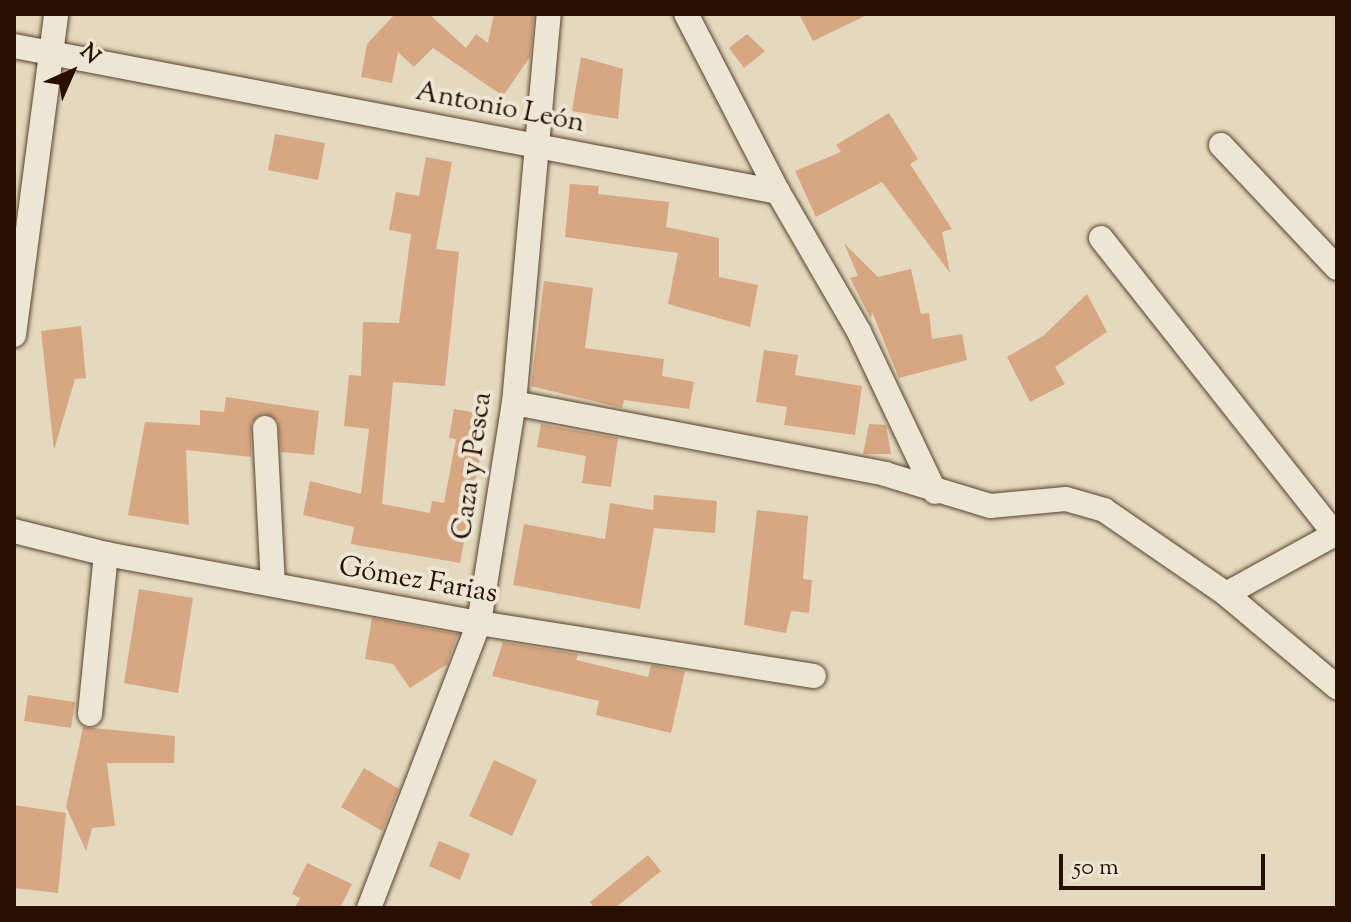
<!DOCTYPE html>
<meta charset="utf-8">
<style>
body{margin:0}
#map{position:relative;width:1351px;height:922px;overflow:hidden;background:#e4d9be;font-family:"Sorts Mill Goudy",serif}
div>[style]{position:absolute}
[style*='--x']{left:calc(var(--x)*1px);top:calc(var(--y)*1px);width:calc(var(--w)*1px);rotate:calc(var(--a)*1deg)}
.building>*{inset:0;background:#d7a682}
.roads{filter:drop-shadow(0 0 2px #574230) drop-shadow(0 0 2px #574230)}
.minor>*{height:24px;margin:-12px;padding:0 12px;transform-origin:12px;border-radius:12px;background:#ede6d5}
span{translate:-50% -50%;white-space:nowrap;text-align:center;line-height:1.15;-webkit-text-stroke:8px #ede6d5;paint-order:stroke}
.street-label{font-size:28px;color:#280f00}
.frame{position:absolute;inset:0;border:16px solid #280f00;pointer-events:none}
.north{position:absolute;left:32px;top:32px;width:80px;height:80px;-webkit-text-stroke:6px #ede6d5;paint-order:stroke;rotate:45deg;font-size:22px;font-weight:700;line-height:32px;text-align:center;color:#280f00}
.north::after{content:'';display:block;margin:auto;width:28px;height:36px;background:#280f00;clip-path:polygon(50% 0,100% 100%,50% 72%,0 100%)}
.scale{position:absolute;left:1059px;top:854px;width:206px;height:36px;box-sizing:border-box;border:4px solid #280f00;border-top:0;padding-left:10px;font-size:24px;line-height:28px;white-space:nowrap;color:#280f00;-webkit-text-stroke:6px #ede6d5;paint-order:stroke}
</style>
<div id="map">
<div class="building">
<i style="clip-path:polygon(395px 14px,429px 14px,466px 48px,476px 34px,488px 43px,494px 14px,534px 14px,530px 57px,503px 96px,433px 48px,414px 67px,398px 52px,392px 83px,361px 77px,367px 44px)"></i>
<i style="clip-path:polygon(799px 14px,869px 14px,813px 41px)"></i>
<i style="clip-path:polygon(747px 34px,765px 51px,744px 68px,729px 48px)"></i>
<i style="clip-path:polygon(581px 57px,623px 69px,618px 119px,572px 111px)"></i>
<i style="clip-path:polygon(889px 113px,918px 159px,910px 164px,952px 229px,942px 232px,950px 273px,882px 182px,816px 217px,795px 171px,841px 152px,836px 145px)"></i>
<i style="clip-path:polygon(275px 134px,325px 143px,318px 180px,268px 170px)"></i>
<i style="clip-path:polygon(426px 157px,452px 162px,436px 249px,459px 252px,445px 386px,393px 382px,382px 504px,430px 513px,432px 501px,444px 503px,456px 439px,449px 438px,454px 409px,482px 414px,475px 451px,481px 452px,460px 563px,351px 544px,354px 527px,303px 515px,310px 481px,361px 494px,369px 429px,344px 426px,349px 375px,361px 376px,363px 322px,399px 323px,411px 234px,389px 230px,396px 192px,419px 196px)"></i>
<i style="clip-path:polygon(570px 184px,599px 186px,598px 194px,669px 202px,666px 227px,719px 238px,719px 277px,758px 285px,750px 327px,668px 304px,678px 253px,565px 237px)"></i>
<i style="clip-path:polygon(844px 243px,878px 277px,911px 269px,921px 314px,929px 313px,932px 339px,962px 334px,967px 360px,899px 378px,872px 312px,871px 319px,850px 278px,858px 276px)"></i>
<i style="clip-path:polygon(544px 281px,593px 288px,585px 348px,664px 359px,662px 376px,694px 382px,689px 409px,624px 400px,622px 408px,531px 386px)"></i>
<i style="clip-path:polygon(1087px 294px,1107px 332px,1055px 367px,1065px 384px,1030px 402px,1007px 357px,1043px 336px)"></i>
<i style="clip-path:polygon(81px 326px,86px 378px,75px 379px,54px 450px,41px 331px)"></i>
<i style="clip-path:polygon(764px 350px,798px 355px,795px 375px,862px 386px,855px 435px,784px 425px,787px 407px,756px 402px)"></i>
<i style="clip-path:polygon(226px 397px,319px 411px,314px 455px,281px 452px,278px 421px,263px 413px,251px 422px,251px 457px,186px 450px,189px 525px,128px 515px,145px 422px,200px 425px,200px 410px,224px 412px)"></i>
<i style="clip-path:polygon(541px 424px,618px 438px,611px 487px,582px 483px,586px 456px,537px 447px)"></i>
<i style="clip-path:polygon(869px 424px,886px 425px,891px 454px,863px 454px)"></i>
<i style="clip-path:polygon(654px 495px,717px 501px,715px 533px,654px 528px,640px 609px,513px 585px,524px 524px,605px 539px,610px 503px,653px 510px)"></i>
<i style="clip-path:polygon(757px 510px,808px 516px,803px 579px,812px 580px,809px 613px,791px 611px,786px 633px,744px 625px)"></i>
<i style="clip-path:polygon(139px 589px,193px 598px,178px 693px,124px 683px)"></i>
<i style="clip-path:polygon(372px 618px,458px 634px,447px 664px,410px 688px,393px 664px,365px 659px)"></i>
<i style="clip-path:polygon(503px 642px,578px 654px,576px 660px,648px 677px,651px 665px,685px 671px,671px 733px,596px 715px,599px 701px,492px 676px)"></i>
<i style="clip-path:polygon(28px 695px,75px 702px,71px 728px,24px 721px)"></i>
<i style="clip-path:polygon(83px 727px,175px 736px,174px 763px,107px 763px,115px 826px,92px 828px,86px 851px,66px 807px)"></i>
<i style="clip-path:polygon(494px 760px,537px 780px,512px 836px,469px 816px)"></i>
<i style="clip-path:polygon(364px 768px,399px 789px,382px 831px,341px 807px)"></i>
<i style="clip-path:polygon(14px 805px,66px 813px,58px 893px,14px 888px)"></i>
<i style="clip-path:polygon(439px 841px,470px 854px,460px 880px,429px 866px)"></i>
<i style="clip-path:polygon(648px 855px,661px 871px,615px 908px,594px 908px,590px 902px)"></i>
<i style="clip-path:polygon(307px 863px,352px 884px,340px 908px,295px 908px,300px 898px,292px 894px)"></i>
</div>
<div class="roads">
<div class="minor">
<i style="--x:14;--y:46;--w:778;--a:10.82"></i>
<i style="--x:778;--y:192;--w:200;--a:-117.3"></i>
<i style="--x:1221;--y:145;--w:169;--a:46.7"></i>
<i style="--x:778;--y:192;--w:162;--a:59.9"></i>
<i style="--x:859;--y:332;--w:177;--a:64.6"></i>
<i style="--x:1101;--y:238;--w:377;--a:51.7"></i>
<i style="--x:14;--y:335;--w:324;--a:-82.5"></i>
<i style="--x:514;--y:403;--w:378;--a:10.8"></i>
<i style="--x:885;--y:474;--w:110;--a:16.9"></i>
<i style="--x:990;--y:506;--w:76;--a:-5.3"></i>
<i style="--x:1066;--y:499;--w:40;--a:16"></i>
<i style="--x:1104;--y:510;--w:148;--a:34.5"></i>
<i style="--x:1226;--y:594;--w:145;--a:40"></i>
<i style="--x:265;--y:428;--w:156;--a:87.1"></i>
<i style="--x:14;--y:531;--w:95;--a:14"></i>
<i style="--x:106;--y:554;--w:379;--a:10.5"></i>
<i style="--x:479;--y:623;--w:339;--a:9"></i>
<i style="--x:1226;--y:594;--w:127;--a:-28.8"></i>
<i style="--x:90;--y:714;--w:161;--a:-84.3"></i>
<i style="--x:369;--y:908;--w:305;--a:-68.9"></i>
<i style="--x:479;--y:623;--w:223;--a:-81"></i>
<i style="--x:514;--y:403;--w:391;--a:-84.9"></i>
</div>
</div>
<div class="street-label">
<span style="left:500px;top:108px;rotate:11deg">Antonio León</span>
<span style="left:473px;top:466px;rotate:-82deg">Caza y Pesca</span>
<span style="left:418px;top:581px;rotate:10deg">Gómez Farias</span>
</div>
<div class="frame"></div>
<div class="north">N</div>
<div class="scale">50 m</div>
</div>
